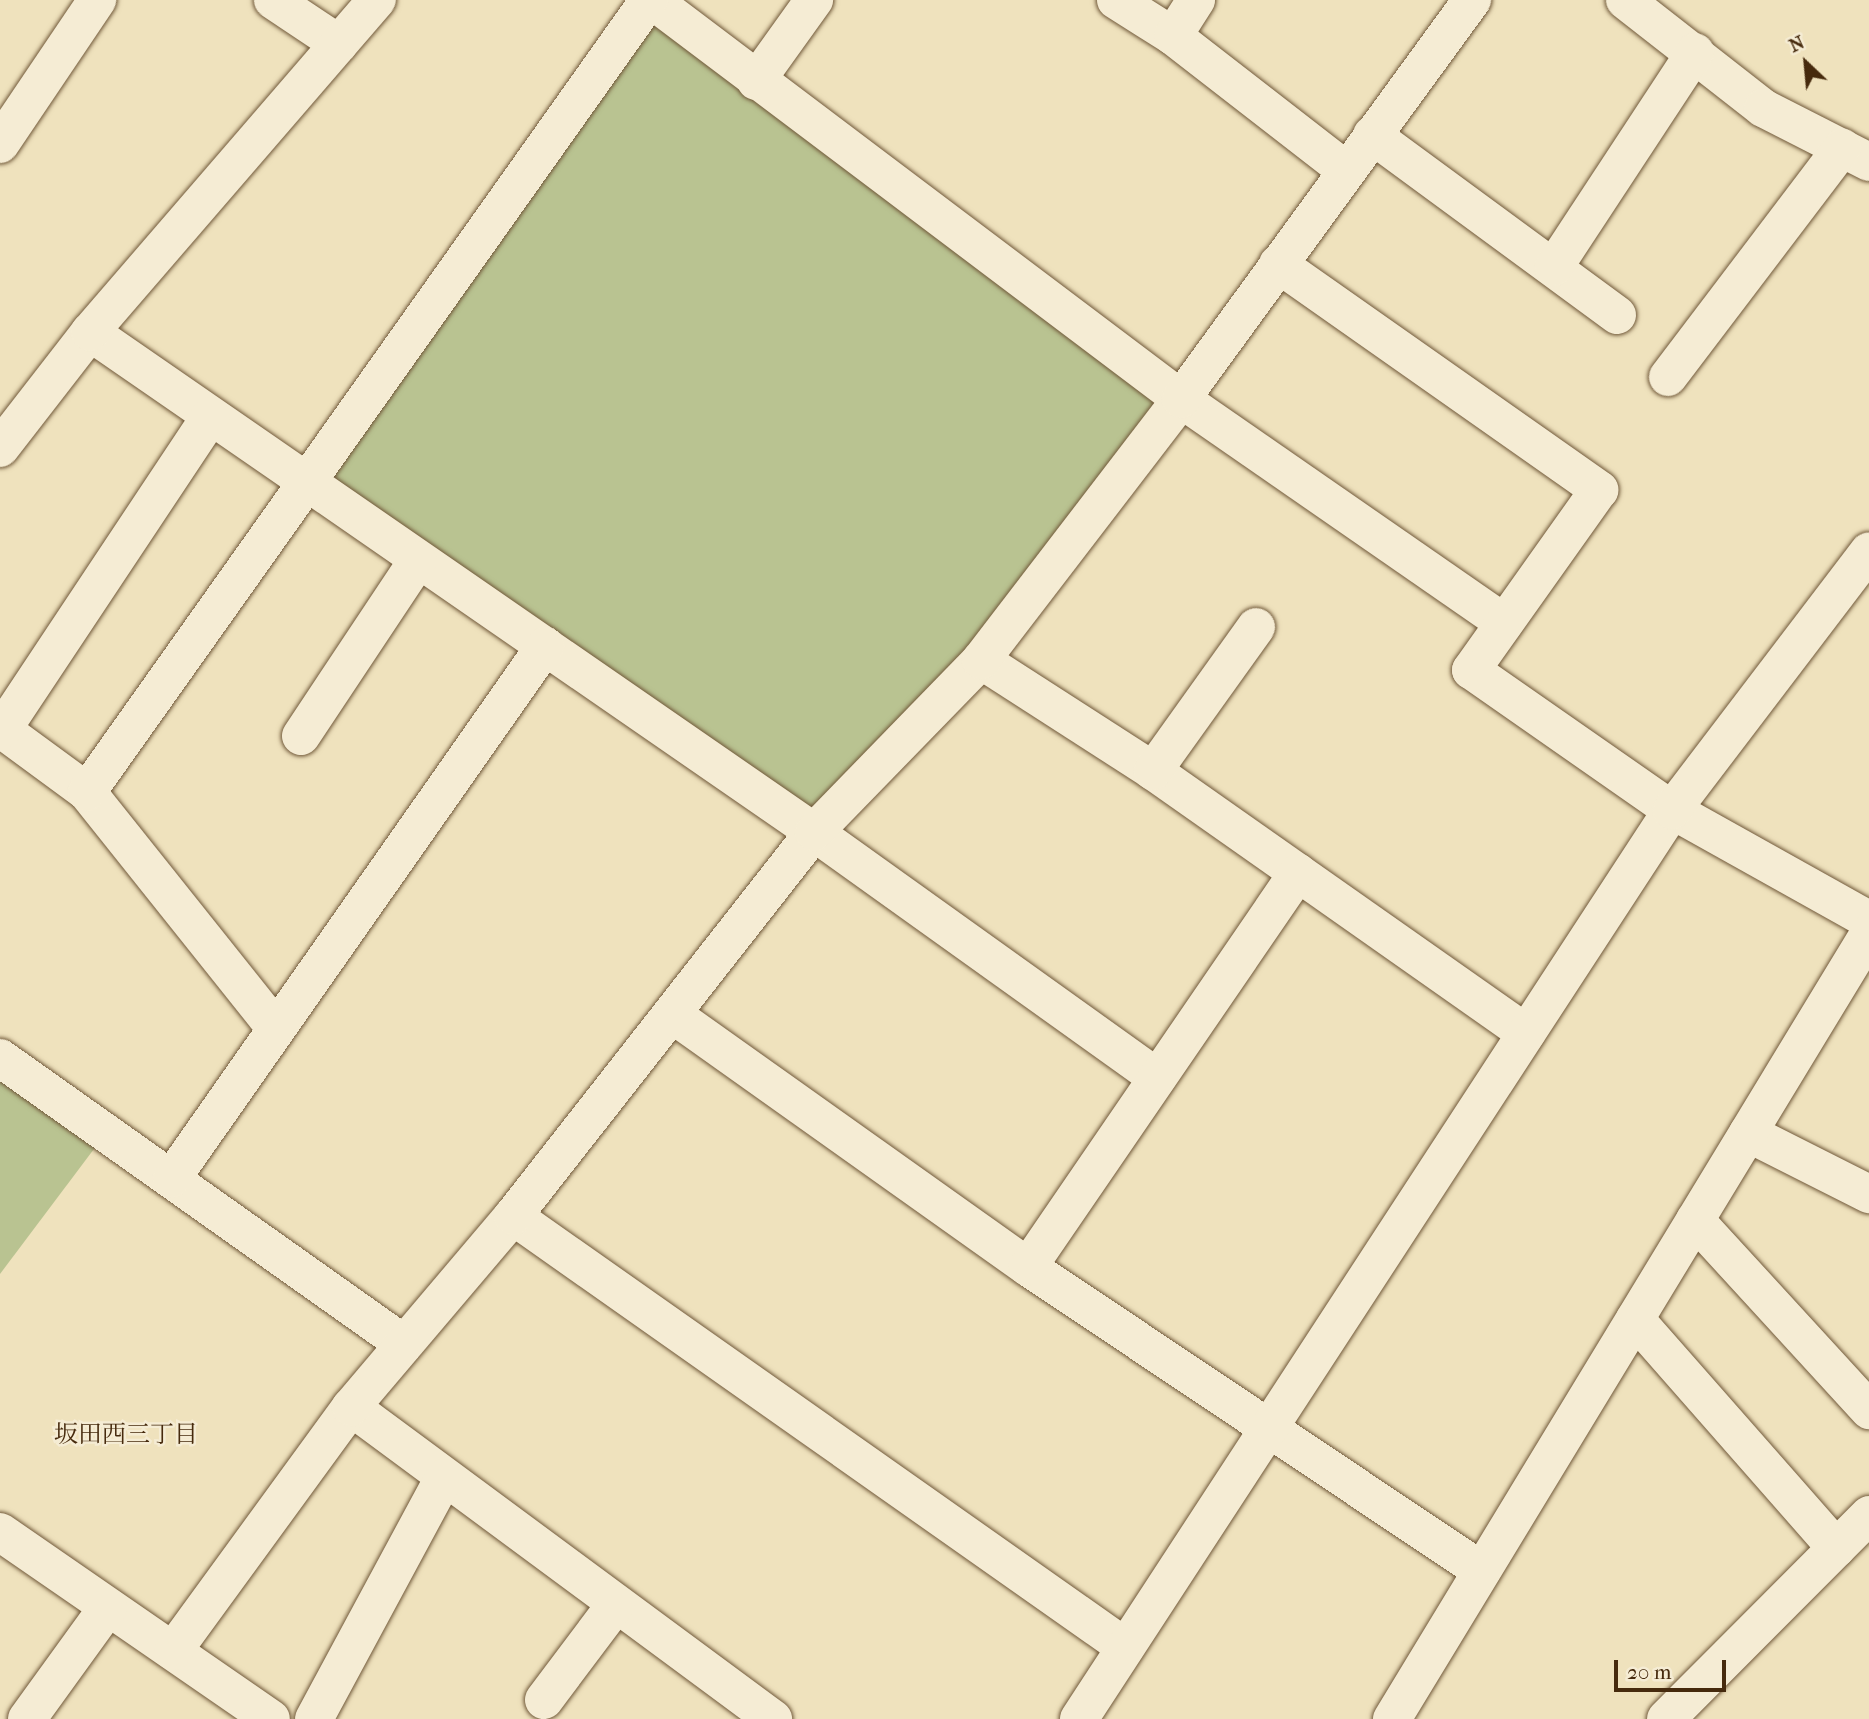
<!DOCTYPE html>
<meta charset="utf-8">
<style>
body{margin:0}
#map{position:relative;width:1869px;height:1719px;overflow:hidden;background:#efe2bd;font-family:"IM FELL French Canon","Noto Serif JP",serif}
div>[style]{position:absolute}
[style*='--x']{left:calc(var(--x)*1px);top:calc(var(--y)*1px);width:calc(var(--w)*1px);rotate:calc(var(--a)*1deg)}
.green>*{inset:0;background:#b9c391}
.roads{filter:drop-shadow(0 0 2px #705839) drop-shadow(0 0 2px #705839)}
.minor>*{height:38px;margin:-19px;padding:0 19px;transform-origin:19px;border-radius:19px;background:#f5ecd4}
span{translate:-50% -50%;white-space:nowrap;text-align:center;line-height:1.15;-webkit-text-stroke:5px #f5ecd4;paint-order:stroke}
.neighbourhood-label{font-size:24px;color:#462a0d}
.north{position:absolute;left:1771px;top:28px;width:70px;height:70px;-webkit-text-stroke:5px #f5ecd4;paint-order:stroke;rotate:334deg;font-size:19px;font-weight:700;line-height:28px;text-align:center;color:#462a0d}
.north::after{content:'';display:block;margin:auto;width:24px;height:32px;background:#462a0d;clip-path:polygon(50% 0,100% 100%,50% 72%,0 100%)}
.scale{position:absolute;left:1614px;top:1660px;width:112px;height:32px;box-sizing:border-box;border:4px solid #462a0d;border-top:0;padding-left:9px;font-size:21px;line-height:24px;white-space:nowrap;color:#462a0d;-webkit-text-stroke:5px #f5ecd4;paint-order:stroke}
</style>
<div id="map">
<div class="green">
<i style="clip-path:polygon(649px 0,1181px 399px,814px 832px,307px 482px)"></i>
<i style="clip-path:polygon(0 1058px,106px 1133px,0 1274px)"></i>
</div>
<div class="roads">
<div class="minor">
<i style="--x:273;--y:0;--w:79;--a:33.7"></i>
<i style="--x:652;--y:0;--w:663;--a:37.03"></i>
<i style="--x:1181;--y:399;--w:393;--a:34.7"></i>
<i style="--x:1116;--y:0;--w:67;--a:32.3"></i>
<i style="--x:1173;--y:36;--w:219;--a:37.8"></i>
<i style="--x:1625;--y:0;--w:175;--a:38"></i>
<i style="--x:1763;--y:108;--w:119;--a:27"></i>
<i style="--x:1173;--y:36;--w:43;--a:-57.4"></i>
<i style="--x:756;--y:81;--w:100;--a:-54.4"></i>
<i style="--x:1372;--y:135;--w:304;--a:36.3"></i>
<i style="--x:0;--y:144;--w:174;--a:-56"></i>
<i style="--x:1278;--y:264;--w:393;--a:35.1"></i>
<i style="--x:1599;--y:490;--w:221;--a:125.4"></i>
<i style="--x:1471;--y:670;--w:245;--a:34.9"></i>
<i style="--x:1672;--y:810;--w:226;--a:29.2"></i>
<i style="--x:1554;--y:267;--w:257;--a:-56.7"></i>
<i style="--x:90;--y:332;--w:880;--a:34.63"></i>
<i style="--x:814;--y:832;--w:422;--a:35.6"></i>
<i style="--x:1668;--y:377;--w:288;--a:-52.8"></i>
<i style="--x:0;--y:448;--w:147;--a:-52.2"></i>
<i style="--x:90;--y:332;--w:439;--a:-49.2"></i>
<i style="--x:981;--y:660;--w:205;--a:32.8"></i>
<i style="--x:1153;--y:771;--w:456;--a:35.1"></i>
<i style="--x:0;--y:728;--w:108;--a:36.3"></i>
<i style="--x:87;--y:792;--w:303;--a:51.4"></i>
<i style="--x:2;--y:730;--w:377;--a:-56.4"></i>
<i style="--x:301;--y:736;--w:211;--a:-56.4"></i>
<i style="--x:1153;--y:771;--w:177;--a:-54.4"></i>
<i style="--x:87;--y:792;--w:971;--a:-54.64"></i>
<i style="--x:672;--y:1014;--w:437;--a:35.4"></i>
<i style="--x:1028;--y:1267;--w:546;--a:33.81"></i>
<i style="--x:0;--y:1058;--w:495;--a:35.3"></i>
<i style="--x:1748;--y:1133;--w:136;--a:26.8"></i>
<i style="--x:172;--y:1178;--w:650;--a:-54.96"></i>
<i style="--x:513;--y:1216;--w:749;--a:35.16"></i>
<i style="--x:1695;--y:1220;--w:258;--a:47.5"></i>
<i style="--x:1028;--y:1267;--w:478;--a:-55.6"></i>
<i style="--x:1635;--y:1319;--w:305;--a:48.7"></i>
<i style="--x:351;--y:1407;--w:525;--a:36.48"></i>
<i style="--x:0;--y:1532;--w:329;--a:34.6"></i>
<i style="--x:173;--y:1651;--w:302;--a:-53.9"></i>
<i style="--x:351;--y:1407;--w:250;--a:-49.7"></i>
<i style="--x:513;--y:1216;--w:488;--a:-51.9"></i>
<i style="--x:814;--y:832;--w:240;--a:-45.8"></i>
<i style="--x:981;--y:660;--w:329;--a:-52.5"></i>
<i style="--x:1181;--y:399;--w:494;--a:-53.9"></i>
<i style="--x:544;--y:1700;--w:120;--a:-53.1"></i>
<i style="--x:27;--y:1719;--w:138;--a:-54.1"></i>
<i style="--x:314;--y:1719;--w:274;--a:-61.7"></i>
<i style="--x:1079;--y:1719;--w:1085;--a:-56.88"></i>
<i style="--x:1672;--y:810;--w:325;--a:-52.7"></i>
<i style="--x:1392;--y:1719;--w:919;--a:-58.72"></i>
<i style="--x:1666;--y:1719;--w:288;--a:-45.1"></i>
</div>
</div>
<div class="neighbourhood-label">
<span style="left:126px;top:1435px">坂田西三丁目</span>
</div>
<div class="north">N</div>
<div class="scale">20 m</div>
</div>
